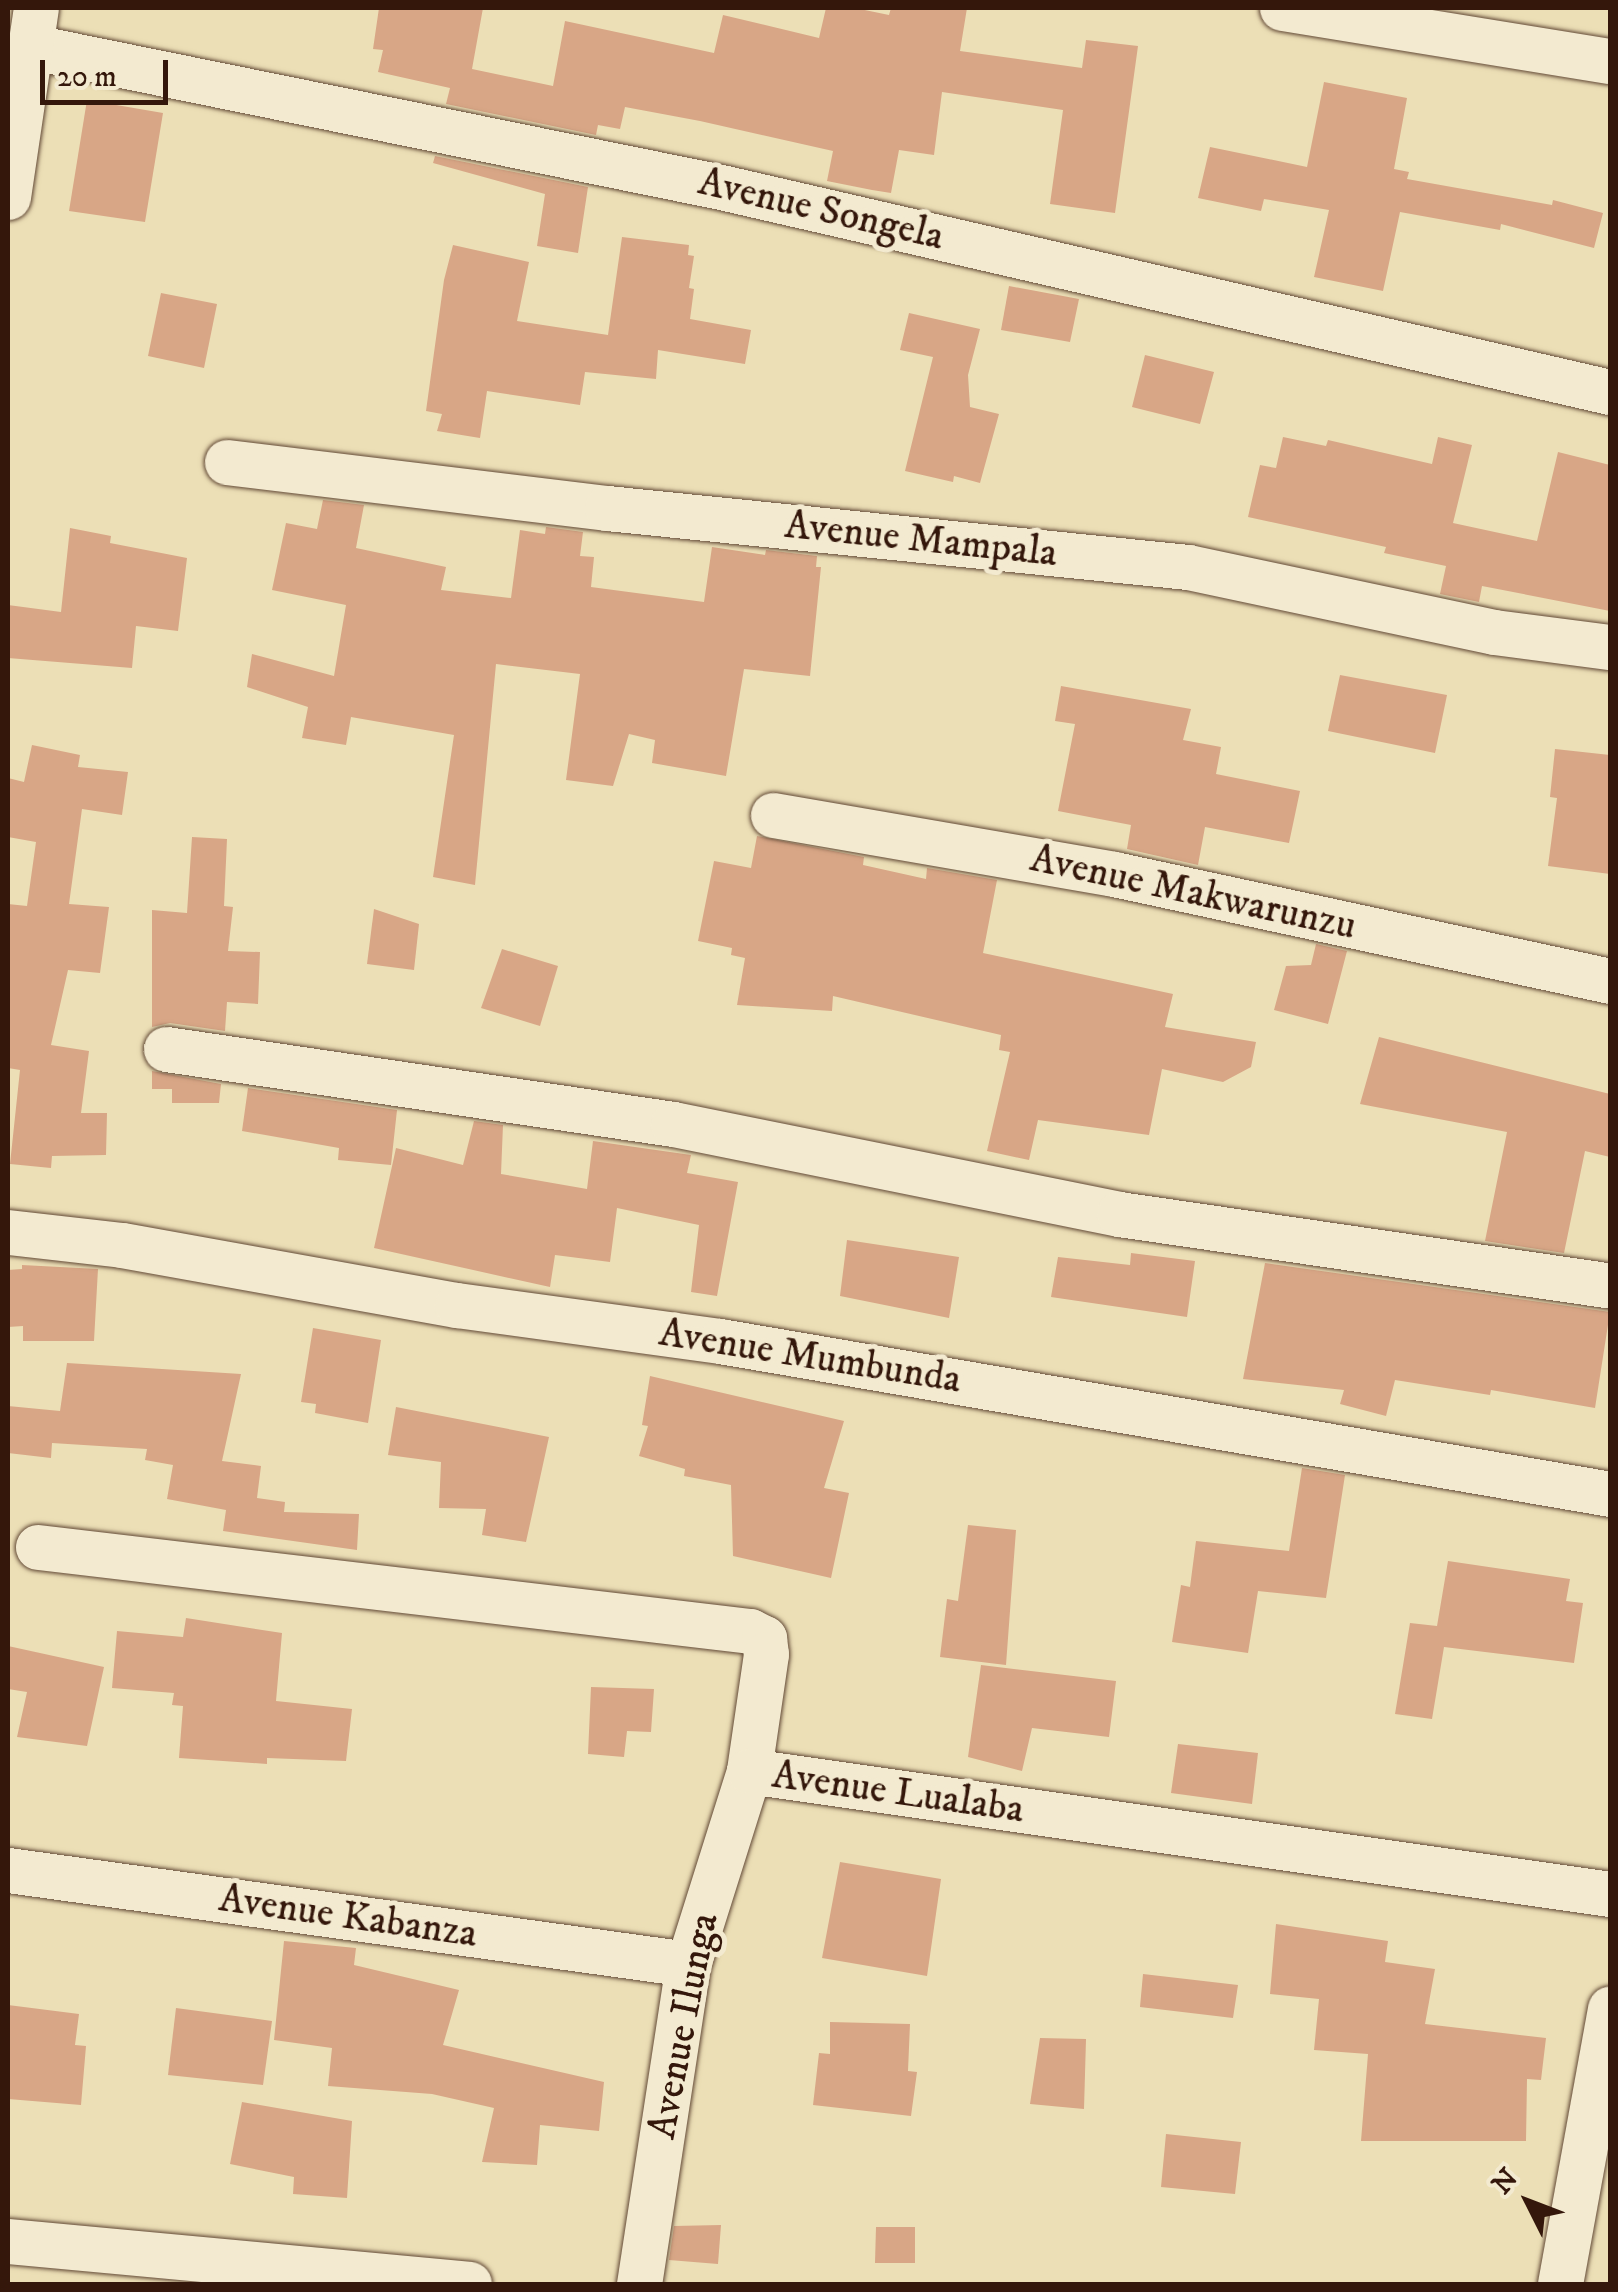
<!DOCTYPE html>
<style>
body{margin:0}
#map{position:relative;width:1618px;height:2292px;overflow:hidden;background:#ecdfb6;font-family:"IM FELL DW Pica",serif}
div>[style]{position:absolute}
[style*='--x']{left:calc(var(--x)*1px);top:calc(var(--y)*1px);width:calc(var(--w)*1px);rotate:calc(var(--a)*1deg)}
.building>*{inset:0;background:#d8a686}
.roads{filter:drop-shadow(0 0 2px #624936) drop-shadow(0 0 2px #624936)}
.minor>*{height:45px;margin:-22.5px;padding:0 22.5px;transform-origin:22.5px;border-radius:22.5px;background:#f3ead0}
span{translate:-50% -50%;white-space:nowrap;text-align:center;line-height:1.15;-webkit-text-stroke:10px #f3ead0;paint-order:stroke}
.street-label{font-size:40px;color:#34170b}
.frame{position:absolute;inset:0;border:10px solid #34170b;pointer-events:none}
.north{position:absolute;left:1478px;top:2152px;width:100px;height:100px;-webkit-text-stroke:8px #f3ead0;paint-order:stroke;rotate:312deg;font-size:28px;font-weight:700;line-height:40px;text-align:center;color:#34170b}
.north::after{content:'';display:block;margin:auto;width:35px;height:45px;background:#34170b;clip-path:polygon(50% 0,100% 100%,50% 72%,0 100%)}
.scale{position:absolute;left:40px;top:60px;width:128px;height:45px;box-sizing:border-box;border:5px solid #34170b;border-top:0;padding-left:12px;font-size:30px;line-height:35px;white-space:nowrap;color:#34170b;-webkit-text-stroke:8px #f3ead0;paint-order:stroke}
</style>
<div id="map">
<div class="building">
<i style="clip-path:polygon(379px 8px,483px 8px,472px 69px,553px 86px,565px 21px,714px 53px,723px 15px,819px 38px,826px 8px,855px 8px,889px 15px,891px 8px,967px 8px,960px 51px,1082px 68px,1086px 40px,1138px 46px,1115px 213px,1050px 204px,1063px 110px,942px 92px,934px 155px,899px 150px,891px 193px,872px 190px,827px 181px,833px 151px,700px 121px,625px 107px,620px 129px,598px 125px,596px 135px,446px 104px,450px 88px,378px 72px,383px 50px,373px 49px)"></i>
<i style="clip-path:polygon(1324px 82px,1407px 98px,1394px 169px,1409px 172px,1407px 179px,1552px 205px,1553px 200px,1603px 213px,1594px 248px,1501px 224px,1500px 230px,1400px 212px,1383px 291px,1314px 277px,1329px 210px,1264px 199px,1261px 211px,1198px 198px,1210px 147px,1307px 167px)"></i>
<i style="clip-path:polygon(87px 100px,163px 113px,145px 222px,69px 211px)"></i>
<i style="clip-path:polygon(435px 156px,588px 187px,578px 253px,537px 246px,545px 194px,433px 163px)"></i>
<i style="clip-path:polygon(622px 237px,689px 245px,688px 255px,694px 256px,689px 288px,694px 289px,690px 319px,751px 330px,745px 364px,658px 350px,656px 379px,585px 372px,580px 405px,487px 391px,480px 438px,437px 431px,442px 414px,426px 411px,444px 280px,453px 245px,529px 262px,517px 321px,608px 335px)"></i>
<i style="clip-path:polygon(1009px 286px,1079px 299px,1070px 342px,1001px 330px)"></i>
<i style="clip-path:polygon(161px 293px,217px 304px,204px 368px,148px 356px)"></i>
<i style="clip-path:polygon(909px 313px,980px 329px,968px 375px,970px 407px,999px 414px,980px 483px,954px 476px,953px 482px,905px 471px,933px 357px,900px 350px)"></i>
<i style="clip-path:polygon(1145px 355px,1214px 372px,1200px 424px,1132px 407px)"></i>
<i style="clip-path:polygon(1283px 437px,1326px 446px,1328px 440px,1432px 464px,1438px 437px,1472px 445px,1453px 523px,1537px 541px,1558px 452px,1610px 465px,1610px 611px,1482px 586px,1479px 602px,1440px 594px,1446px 566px,1384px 553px,1386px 547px,1248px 517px,1260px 465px,1276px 468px)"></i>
<i style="clip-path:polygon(323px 500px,364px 505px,356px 548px,446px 567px,441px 590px,511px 598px,520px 530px,545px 534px,546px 527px,583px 532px,580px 556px,594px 557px,591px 587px,704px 602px,712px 547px,765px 555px,766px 550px,817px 556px,816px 567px,821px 567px,810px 676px,744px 669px,726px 776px,652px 763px,655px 740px,629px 734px,613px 786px,566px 780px,580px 674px,496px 664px,475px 885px,433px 877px,454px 735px,351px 717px,346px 745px,302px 738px,308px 707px,247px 687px,252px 654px,334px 676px,346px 605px,272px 590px,286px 523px,317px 529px)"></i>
<i style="clip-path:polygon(70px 528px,111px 536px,110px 543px,187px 558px,178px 631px,136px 626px,132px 668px,8px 658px,8px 605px,61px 612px)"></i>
<i style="clip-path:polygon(1340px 675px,1447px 695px,1435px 753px,1328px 731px)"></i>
<i style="clip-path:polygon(1061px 686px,1191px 709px,1183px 740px,1221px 747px,1216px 774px,1300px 791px,1289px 843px,1205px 827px,1198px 865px,1127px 849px,1131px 825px,1058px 811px,1075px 724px,1055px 721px)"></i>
<i style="clip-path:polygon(32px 745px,80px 755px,78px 767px,128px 772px,122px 815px,82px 809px,69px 904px,109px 907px,100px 973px,68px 970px,51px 1045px,89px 1051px,81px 1113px,107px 1113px,106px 1155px,52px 1156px,51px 1168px,10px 1164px,20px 1070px,8px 1068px,8px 904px,27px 906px,36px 842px,8px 837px,8px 778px,24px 782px)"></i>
<i style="clip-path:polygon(1555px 749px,1610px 755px,1610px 874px,1548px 866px,1557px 798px,1550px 797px)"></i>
<i style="clip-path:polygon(757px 836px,864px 857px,863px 865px,926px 879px,927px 868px,997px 880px,983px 953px,1173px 994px,1165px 1027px,1256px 1042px,1251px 1067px,1223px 1082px,1162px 1069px,1149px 1135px,1038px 1120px,1029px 1160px,987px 1151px,1010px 1052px,999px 1050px,1001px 1035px,833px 996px,832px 1011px,737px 1005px,745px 958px,731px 955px,732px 948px,698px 941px,714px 861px,751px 868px)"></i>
<i style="clip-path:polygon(192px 837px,227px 839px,224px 906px,233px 907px,228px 951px,260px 952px,258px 1004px,227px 1002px,225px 1031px,170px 1023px,152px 1027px,152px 910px,187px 913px)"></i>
<i style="clip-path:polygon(374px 909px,419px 924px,414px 970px,367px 964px)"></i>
<i style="clip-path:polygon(1316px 944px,1347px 951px,1328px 1024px,1274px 1010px,1286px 966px,1311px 965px)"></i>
<i style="clip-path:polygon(502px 949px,558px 966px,540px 1026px,481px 1008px)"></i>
<i style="clip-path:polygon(1379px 1037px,1610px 1094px,1610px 1157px,1585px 1151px,1564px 1253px,1485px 1241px,1507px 1132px,1360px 1104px)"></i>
<i style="clip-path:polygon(152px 1071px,221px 1084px,219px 1103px,172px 1103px,172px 1089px,152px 1089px)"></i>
<i style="clip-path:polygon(248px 1088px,397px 1110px,391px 1165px,338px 1160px,339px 1148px,242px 1131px)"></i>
<i style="clip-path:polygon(474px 1121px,503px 1125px,501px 1174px,587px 1189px,593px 1141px,691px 1155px,687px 1173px,738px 1182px,717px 1296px,691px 1292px,699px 1225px,617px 1208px,610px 1262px,555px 1255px,550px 1287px,374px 1248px,396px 1148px,463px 1165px)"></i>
<i style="clip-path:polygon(847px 1240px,959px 1257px,949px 1318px,840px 1296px)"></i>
<i style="clip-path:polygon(1131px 1253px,1195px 1261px,1187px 1317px,1051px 1297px,1058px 1257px,1130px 1265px)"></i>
<i style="clip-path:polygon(1265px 1263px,1610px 1312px,1595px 1408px,1491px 1390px,1490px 1395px,1395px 1380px,1386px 1416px,1340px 1404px,1344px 1390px,1243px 1379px)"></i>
<i style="clip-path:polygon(22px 1265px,98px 1269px,94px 1341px,23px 1341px,23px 1326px,8px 1327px,8px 1270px,22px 1269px)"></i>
<i style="clip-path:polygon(313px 1328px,381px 1340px,368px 1423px,315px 1413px,316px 1404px,301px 1402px)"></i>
<i style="clip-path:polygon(67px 1363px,241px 1374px,222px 1461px,261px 1466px,257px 1498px,285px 1502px,284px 1512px,359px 1514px,357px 1550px,223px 1531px,226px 1510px,167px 1499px,173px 1465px,145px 1460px,147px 1449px,52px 1443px,51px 1458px,8px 1453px,8px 1406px,60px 1411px)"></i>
<i style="clip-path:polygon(650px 1376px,844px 1421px,824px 1488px,849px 1493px,831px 1578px,733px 1556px,731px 1485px,684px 1476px,685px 1469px,639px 1456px,648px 1426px,642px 1425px)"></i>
<i style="clip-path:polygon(396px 1407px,549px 1437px,526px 1542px,482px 1535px,486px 1509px,439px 1508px,441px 1462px,388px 1455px)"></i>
<i style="clip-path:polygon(1302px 1468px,1345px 1475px,1326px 1598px,1258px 1591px,1248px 1653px,1172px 1642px,1181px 1585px,1190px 1587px,1196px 1541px,1289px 1551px)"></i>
<i style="clip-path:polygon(968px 1525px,1016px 1530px,1006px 1665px,940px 1657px,947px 1599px,958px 1601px)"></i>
<i style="clip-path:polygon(1448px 1561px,1570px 1579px,1566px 1601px,1583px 1603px,1574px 1663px,1444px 1647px,1432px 1719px,1395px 1714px,1410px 1623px,1437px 1626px)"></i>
<i style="clip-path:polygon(186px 1618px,282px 1633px,276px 1701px,352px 1709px,346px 1761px,267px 1758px,267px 1764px,179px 1758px,183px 1706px,172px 1705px,174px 1693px,112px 1688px,117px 1631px,183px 1637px)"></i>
<i style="clip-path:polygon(8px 1646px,104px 1667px,87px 1746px,17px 1737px,27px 1692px,8px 1689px)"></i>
<i style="clip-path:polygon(981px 1665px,1116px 1681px,1109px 1737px,1032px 1728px,1022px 1771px,968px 1757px)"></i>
<i style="clip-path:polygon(591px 1687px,654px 1689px,651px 1732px,627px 1731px,624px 1757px,588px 1754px)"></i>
<i style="clip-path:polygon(1178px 1744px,1258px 1753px,1252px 1804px,1171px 1793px)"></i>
<i style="clip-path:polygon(840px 1862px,941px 1879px,927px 1976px,822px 1958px)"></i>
<i style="clip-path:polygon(1276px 1924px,1388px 1941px,1385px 1962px,1435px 1969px,1425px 2024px,1546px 2038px,1541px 2080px,1527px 2079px,1526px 2141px,1361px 2141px,1368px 2054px,1314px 2050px,1319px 1999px,1270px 1994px)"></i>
<i style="clip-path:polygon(284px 1941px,356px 1948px,354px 1965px,459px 1990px,443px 2045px,604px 2082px,599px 2131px,540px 2125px,537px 2165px,482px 2162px,494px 2108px,432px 2094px,328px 2086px,332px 2048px,274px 2040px)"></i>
<i style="clip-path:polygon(1143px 1974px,1238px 1985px,1233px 2018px,1140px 2007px)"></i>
<i style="clip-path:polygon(8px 2005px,79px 2014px,75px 2045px,86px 2046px,81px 2105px,8px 2099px)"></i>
<i style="clip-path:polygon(176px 2008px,272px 2021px,263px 2085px,168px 2075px)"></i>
<i style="clip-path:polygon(830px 2022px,910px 2024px,908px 2071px,917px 2072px,911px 2116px,813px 2105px,819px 2053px,830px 2054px)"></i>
<i style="clip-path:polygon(1040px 2038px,1086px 2039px,1084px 2109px,1030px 2104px)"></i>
<i style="clip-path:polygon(242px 2102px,352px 2121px,347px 2198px,293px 2194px,294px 2177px,230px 2164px)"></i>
<i style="clip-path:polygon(1166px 2134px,1241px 2142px,1235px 2194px,1161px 2187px)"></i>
<i style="clip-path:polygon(721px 2225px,718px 2264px,669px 2260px,674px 2226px)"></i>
<i style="clip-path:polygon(876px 2227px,915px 2227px,915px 2263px,875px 2263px)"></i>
</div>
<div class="roads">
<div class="minor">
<i style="--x:1282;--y:8;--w:332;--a:9.2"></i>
<i style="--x:28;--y:46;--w:707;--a:11.5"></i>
<i style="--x:721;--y:187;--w:912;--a:12.99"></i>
<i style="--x:8;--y:197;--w:191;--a:-81.6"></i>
<i style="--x:227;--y:462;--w:383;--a:6.9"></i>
<i style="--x:607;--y:508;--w:584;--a:5.8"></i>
<i style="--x:1188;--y:567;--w:313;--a:12"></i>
<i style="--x:1494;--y:632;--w:117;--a:7.4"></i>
<i style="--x:773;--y:815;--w:346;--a:9.8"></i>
<i style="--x:1114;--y:874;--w:507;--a:12.17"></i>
<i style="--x:166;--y:1049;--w:513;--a:8.41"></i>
<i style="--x:673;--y:1124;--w:455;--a:11.4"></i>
<i style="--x:1119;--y:1214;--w:496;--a:8.3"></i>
<i style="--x:8;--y:1232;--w:115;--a:6.5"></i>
<i style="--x:122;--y:1245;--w:340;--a:10.2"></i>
<i style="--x:457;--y:1305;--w:265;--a:7.8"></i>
<i style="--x:720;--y:1341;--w:903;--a:9.75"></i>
<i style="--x:38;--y:1547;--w:717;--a:6.73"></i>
<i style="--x:750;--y:1631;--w:16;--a:27"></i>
<i style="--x:764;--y:1638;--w:16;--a:83"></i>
<i style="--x:766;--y:1654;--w:118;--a:98.3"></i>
<i style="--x:749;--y:1771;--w:202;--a:107.5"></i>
<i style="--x:688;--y:1964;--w:324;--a:98.7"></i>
<i style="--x:749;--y:1771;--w:870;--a:8.13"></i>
<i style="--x:8;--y:1870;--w:686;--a:7.87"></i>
<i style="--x:8;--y:2241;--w:463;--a:5.3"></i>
<i style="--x:1560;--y:2284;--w:280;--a:-79.7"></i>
</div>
</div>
<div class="street-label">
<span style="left:821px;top:210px;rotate:13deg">Avenue Songela</span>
<span style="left:921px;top:540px;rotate:6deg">Avenue Mampala</span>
<span style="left:1193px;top:893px;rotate:12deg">Avenue Makwarunzu</span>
<span style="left:810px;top:1357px;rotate:9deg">Avenue Mumbunda</span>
<span style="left:898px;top:1793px;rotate:8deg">Avenue Lualaba</span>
<span style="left:348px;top:1917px;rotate:8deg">Avenue Kabanza</span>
<span style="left:684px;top:2026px;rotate:-79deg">Avenue Ilunga</span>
</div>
<div class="frame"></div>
<div class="north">N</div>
<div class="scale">20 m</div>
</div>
